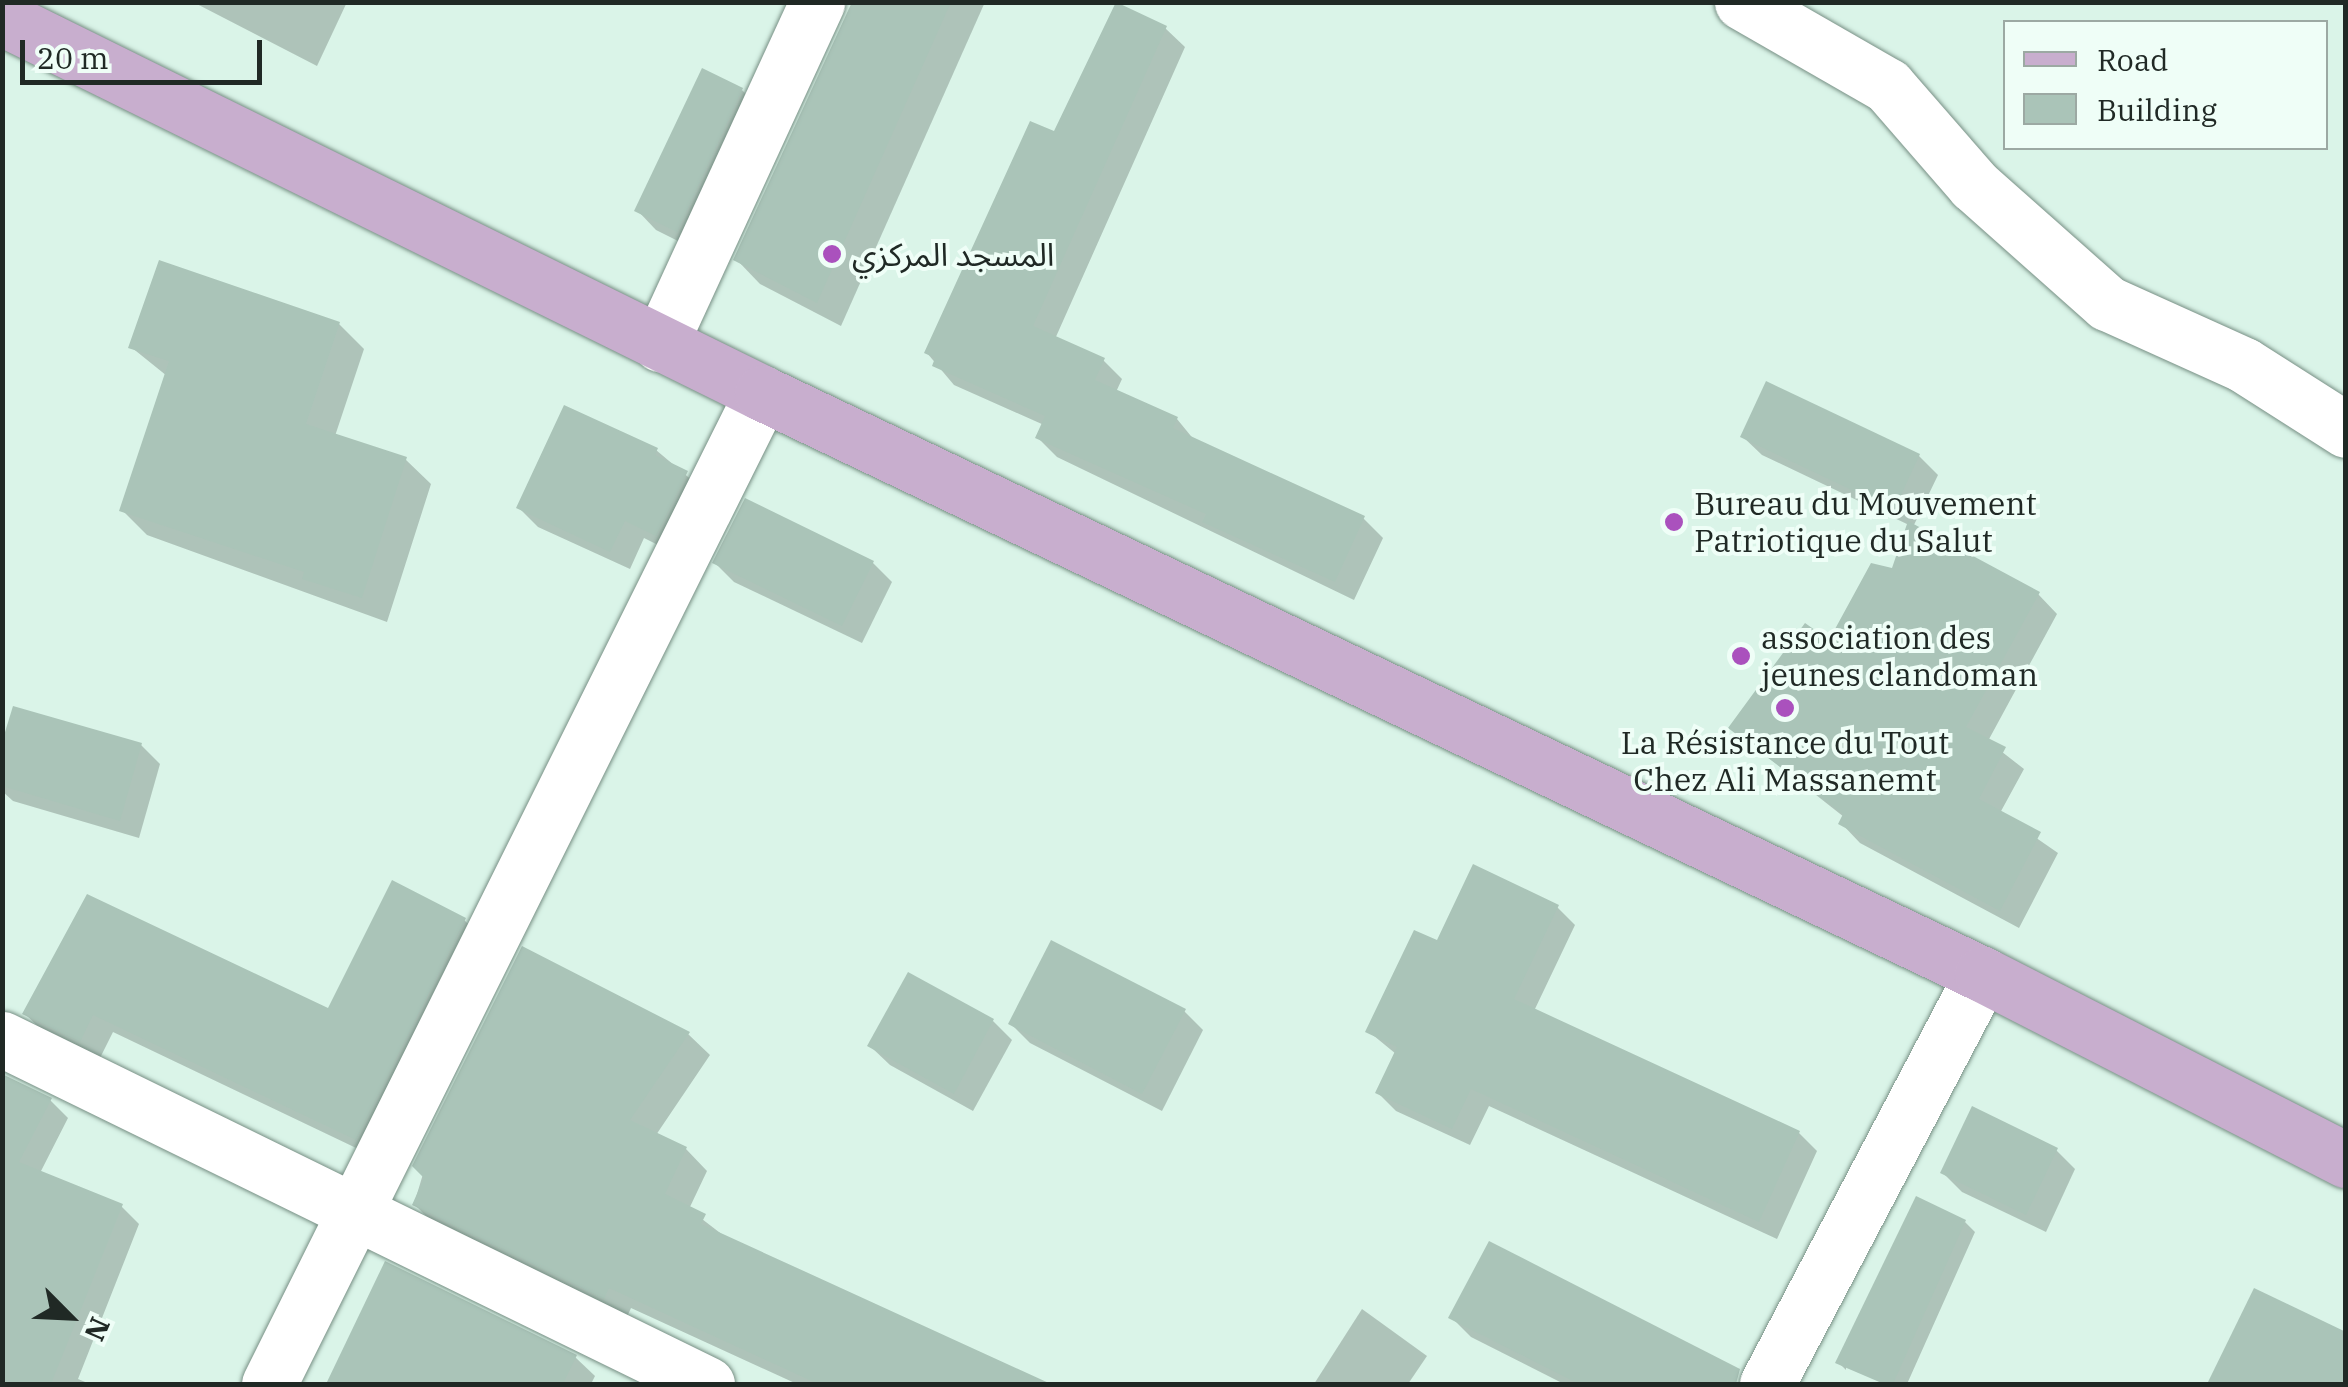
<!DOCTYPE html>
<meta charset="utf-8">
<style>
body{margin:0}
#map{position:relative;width:2348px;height:1387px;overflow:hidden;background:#daf4e8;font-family:"IBM Plex Serif","Noto Sans Arabic",serif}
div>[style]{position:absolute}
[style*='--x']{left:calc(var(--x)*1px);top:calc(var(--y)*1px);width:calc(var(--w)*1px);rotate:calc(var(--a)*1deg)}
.shadow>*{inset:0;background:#0003}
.building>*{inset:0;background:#aac4b8}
.roads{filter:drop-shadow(0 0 2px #778f84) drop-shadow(0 0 2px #778f84)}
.minor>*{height:55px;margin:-27.5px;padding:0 27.5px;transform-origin:27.5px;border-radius:27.5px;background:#fff}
.major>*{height:55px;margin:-27.5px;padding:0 27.5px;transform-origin:27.5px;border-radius:27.5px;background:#c8aece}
.dots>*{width:28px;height:28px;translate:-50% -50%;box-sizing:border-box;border:5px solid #effef7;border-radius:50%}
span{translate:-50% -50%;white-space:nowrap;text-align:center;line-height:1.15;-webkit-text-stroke:8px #effef7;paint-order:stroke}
.poi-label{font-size:32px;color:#202925}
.left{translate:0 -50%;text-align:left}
.frame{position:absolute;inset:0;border:5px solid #202925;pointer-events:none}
.legend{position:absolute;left:2003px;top:20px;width:325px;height:130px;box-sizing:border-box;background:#effef7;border:2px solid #9ca9a3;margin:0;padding:12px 18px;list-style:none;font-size:30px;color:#202925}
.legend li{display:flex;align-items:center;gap:20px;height:50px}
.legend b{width:50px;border:2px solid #9ca9a3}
.north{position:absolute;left:20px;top:1267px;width:100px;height:100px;-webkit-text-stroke:8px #effef7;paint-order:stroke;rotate:114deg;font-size:28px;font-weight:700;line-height:40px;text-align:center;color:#202925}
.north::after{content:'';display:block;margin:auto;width:35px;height:45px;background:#202925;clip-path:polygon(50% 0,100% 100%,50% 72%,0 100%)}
.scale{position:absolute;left:20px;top:40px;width:242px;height:45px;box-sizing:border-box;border:5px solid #202925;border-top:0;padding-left:12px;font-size:30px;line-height:35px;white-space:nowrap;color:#202925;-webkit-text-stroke:8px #effef7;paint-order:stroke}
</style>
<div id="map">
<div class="shadow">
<i style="clip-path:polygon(193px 2px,347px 2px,317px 66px)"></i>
<i style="clip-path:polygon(853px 2px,985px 2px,841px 326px,760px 284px,736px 259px)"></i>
<i style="clip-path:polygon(1165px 28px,1185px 47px,1055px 339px,1103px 360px,1122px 379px,1116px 392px,1177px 419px,1195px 441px,1364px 519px,1383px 538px,1354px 600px,1057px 457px,1038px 438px,1044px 425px,954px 385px,927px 353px,1055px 134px)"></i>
<i style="clip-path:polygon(742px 90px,761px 110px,696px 250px,656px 230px,637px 210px)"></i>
<i style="clip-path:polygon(339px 324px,364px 349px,335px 436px,405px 459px,431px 484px,387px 622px,147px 535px,122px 510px,167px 376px,131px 347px)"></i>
<i style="clip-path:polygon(1742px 436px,1919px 456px,1938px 475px,1913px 527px,2038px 594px,2057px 614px,1988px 741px,2024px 769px,2000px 813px,2058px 853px,2019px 928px,1860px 843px,1841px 823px,1844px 817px,1731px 728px,1830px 644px,1894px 571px,1909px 525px,1762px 455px)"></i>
<i style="clip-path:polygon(656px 450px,706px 492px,676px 554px,644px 538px,630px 569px,538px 527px,519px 508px)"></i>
<i style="clip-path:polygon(715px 563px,873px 563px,892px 582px,862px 643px,734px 582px)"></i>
<i style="clip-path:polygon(141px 745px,160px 764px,139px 838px,13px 801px,2px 791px,2px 751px)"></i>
<i style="clip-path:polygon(1557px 907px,1575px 925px,1534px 1011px,1799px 1133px,1817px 1151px,1777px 1239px,1489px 1106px,1470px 1145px,1396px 1111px,1378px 1093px,1396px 1054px,1368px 1031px,1438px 944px)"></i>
<i style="clip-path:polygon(464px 920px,484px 939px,375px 1157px,113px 1032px,99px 1060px,45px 1033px,25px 1014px,329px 1011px)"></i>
<i style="clip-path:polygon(1184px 1011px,1203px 1030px,1162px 1111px,1030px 1043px,1011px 1024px)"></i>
<i style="clip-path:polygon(993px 1021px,1012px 1040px,973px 1111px,890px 1065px,870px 1046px)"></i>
<i style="clip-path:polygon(688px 1034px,710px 1055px,656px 1135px,686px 1149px,707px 1171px,689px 1209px,728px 1239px,1045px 1384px,797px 1384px,631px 1308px,626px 1319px,436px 1226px,414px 1204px,423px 1174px)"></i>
<i style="clip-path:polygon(2px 1077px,50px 1100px,68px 1118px,40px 1173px,121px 1206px,139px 1224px,78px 1379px,90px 1384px,2px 1384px)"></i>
<i style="clip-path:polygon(2056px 1150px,2075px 1169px,2046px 1232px,1962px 1192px,1943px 1173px)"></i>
<i style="clip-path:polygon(1965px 1222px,1975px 1232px,1907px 1384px,1890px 1384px,1846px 1365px,1846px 1370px,1838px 1362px)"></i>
<i style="clip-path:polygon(1362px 1309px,1427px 1356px,1408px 1384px,1314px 1384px)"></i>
<i style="clip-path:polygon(1452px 1318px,1715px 1368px,1707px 1384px,1564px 1384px,1471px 1337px)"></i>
<i style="clip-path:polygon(575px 1357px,595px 1376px,591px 1384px,350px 1384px,336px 1370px)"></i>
</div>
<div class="building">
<i style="clip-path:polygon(852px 2px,951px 2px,817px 303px,733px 260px)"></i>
<i style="clip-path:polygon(1116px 2px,1167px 26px,1033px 326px,1105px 358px,1095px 380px,1178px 417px,1173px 428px,1365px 516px,1335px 582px,1202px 522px,1206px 514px,1035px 438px,1045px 416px,932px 366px,935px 358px,924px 353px,1030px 121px,1054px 131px)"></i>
<i style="clip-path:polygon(702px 68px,743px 88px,677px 232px,634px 211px)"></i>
<i style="clip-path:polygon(159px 260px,340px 322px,306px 424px,407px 457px,362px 598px,302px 579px,304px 572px,119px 511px,169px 361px,128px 348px)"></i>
<i style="clip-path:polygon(1766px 381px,1920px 454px,1894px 510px,1740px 437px)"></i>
<i style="clip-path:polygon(564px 405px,658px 448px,655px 455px,688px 471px,656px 536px,625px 521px,610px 552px,516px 508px)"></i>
<i style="clip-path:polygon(745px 498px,874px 561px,842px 626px,712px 563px)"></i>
<i style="clip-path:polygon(1908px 521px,2040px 592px,1966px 727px,2006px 747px,1979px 799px,2041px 832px,2000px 911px,1838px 824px,1843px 814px,1728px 728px,1805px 623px,1829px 640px,1871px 563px,1892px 568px)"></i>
<i style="clip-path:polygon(13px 706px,142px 743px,120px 821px,2px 786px,2px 742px)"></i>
<i style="clip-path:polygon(1473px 864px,1559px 905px,1514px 999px,1800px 1131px,1759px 1222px,1471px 1089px,1452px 1129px,1375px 1093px,1397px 1047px,1365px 1032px,1414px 930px,1437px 940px)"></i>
<i style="clip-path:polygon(392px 880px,466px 918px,356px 1140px,93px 1015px,80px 1042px,22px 1014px,87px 894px,328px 1008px)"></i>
<i style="clip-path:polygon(1051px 940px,1186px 1009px,1142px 1094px,1008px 1024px)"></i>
<i style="clip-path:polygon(522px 946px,690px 1032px,630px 1120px,687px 1147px,665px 1194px,706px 1214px,701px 1224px,1051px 1384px,818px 1384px,609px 1288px,604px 1299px,412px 1205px,424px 1178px,412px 1166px)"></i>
<i style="clip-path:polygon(908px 972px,994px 1019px,954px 1094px,867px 1046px)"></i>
<i style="clip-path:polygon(2px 1074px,52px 1098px,19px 1162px,123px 1204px,51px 1384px,2px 1384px)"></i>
<i style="clip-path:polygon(1972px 1106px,2058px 1148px,2026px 1215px,1940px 1173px)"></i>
<i style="clip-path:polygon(1916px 1196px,1966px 1220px,1893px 1384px,1884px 1384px,1835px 1363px)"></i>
<i style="clip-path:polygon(1489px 1241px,1740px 1369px,1736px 1384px,1579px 1384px,1448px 1318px)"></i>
<i style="clip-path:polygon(385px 1261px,577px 1355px,563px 1384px,326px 1384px)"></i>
<i style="clip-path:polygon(2254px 1288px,2346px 1332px,2346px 1384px,2207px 1384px)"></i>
</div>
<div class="roads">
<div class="minor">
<i style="--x:1742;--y:2;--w:168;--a:29.9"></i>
<i style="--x:1888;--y:86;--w:131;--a:49"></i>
<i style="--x:1974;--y:185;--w:178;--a:41.6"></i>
<i style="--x:2107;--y:303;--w:150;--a:24.3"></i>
<i style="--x:2244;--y:365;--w:121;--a:32.5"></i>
<i style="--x:660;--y:344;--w:376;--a:-65.3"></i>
<i style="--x:2;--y:1039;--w:785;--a:26.08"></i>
<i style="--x:269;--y:1384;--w:1107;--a:-63.55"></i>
<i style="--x:1767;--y:1384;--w:463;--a:-62.3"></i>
</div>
<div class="major">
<i style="--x:2;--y:18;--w:847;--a:26.26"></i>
<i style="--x:762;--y:393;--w:1351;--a:25.47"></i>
<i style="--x:1982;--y:974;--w:409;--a:27.1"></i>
</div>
</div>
<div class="dots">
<i style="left:832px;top:254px;background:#aa51bd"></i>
<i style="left:1674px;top:522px;background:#aa51bd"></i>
<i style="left:1741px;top:656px;background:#aa51bd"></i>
<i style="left:1785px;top:708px;background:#aa51bd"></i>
</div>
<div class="poi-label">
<span class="left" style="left:852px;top:254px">المسجد المركزي</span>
<span class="left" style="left:1694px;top:522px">Bureau du Mouvement<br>Patriotique du Salut</span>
<span class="left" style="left:1761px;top:656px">association des<br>jeunes clandoman</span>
<span style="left:1785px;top:761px">La Résistance du Tout<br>Chez Ali Massanemt</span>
</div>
<div class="frame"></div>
<ul class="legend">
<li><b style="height:12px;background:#c8aece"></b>Road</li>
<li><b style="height:28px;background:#aac4b8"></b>Building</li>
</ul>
<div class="north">N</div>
<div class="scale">20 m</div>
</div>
